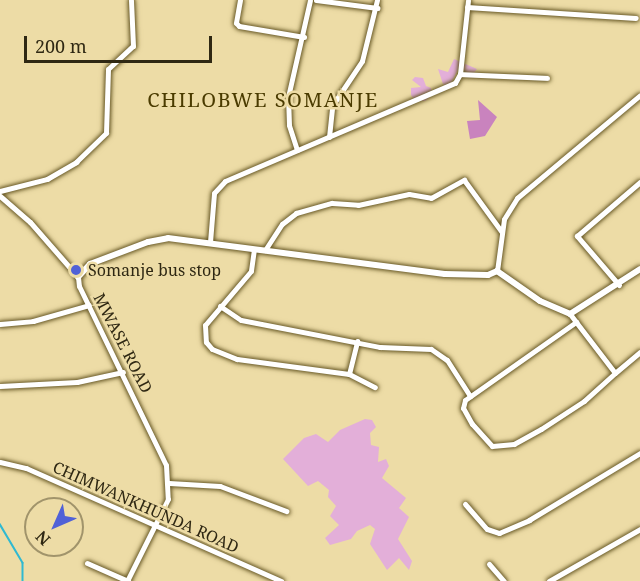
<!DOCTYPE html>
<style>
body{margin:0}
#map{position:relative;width:640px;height:581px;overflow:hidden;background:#eddca6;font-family:"Noto Serif",serif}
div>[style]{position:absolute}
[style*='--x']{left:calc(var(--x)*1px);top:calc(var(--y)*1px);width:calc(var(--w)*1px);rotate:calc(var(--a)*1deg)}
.green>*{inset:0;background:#e3afd9}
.forest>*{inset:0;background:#c983be}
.stream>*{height:1.5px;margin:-0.75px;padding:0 0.75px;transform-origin:0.75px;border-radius:0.75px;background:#30b9d1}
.roads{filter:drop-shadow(0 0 2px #685926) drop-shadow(0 0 2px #685926)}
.minor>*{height:5px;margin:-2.5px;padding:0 2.5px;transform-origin:2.5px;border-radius:2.5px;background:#fff}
.tertiary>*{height:6px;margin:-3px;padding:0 3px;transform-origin:3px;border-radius:3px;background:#fff}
.dots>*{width:16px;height:16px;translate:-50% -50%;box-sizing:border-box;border:3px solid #eddca6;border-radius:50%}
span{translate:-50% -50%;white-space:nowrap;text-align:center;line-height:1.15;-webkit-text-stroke:5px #eddca6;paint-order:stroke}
.poi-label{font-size:16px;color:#2f2813}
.left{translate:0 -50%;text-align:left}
.street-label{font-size:16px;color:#2f2813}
.quarter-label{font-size:20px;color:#4a3b00;letter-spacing:1.5px}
.north{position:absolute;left:24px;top:497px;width:60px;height:60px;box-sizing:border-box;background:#eddca6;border:2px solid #a1946b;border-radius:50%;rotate:225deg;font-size:16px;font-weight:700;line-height:24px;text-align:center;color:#2f2813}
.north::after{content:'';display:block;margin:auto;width:21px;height:27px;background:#5061d7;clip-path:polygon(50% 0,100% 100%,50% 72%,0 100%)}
.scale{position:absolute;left:24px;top:36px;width:188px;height:27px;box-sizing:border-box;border:3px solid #2f2813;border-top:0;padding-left:8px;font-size:18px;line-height:21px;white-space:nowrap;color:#2f2813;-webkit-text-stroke:4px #eddca6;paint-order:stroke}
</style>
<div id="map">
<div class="green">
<i style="clip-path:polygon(454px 59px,477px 69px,472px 75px,462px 71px,461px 64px,449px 87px,443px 84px,438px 69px,448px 72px)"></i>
<i style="clip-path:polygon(415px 77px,423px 78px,426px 86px,431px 88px,432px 95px,425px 101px,415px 101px,411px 95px,411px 88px,421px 87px,412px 80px)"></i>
<i style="clip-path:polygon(365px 419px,372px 420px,376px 427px,370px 433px,371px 445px,379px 447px,378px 462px,386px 459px,389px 466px,382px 478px,406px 498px,399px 508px,409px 517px,398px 539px,412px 561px,409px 570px,399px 558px,387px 570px,370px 544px,375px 529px,370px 525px,357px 531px,351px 539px,330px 545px,325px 538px,339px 525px,330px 516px,336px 506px,328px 497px,329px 490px,318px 481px,308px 486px,283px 459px,304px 438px,316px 434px,328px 442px,340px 430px)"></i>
</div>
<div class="forest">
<i style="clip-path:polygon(478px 100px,497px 117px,485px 136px,470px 139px,467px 121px,480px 120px)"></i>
</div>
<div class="stream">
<i style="--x:0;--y:524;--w:45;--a:59.5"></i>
<i style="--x:23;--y:563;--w:18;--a:90"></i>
</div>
<div class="roads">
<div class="minor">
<i style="--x:240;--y:0;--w:23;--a:100"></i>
<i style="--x:236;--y:23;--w:4;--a:45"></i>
<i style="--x:239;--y:26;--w:66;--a:9.6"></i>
<i style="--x:316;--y:0;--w:62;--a:7.5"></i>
<i style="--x:467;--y:7;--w:169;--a:3.7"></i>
<i style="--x:460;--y:74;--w:87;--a:2.6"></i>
<i style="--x:329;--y:137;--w:31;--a:-84"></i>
<i style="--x:332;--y:106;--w:54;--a:-56.3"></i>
<i style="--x:362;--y:61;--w:63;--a:-76.2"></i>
<i style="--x:297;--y:150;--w:26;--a:-108"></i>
<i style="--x:289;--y:125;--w:28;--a:-92"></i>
<i style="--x:288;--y:97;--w:99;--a:-77.2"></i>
<i style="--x:0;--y:191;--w:49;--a:-14.3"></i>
<i style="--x:47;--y:179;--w:34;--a:-30"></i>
<i style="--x:76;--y:162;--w:42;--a:-44"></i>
<i style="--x:106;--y:133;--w:64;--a:-88.2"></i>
<i style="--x:108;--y:69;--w:34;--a:-43"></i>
<i style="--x:133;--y:46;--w:46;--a:-92.5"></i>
<i style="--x:0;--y:196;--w:40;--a:41"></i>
<i style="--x:30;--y:222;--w:73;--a:48.9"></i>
<i style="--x:78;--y:277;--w:9;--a:84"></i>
<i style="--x:79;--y:286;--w:199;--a:64.1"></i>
<i style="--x:166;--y:465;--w:34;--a:87"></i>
<i style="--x:168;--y:499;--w:92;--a:116.6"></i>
<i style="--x:210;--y:242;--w:49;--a:-85.3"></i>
<i style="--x:214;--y:193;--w:16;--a:-47"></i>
<i style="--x:225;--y:181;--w:250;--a:-23.1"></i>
<i style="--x:455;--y:83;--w:10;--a:-61"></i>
<i style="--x:460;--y:74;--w:74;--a:-83.8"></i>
<i style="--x:254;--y:249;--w:22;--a:98"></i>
<i style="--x:251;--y:271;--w:71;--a:130.4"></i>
<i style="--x:205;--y:325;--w:17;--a:87"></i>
<i style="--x:206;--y:342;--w:9;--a:49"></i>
<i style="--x:212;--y:349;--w:27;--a:22"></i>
<i style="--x:237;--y:359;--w:113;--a:7.6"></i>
<i style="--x:349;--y:374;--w:29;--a:27"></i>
<i style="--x:265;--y:250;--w:31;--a:-57"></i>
<i style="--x:282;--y:224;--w:18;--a:-38"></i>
<i style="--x:296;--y:213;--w:37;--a:-16"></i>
<i style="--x:332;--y:203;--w:26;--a:4"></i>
<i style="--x:358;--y:205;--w:52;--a:-12.2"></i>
<i style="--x:409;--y:194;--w:22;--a:10"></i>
<i style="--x:431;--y:198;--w:38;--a:-29"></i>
<i style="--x:464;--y:180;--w:63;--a:54"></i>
<i style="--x:497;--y:271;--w:52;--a:-82.3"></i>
<i style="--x:504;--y:219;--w:25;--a:-58"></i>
<i style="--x:517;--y:198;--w:160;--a:-39.9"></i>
<i style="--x:619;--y:285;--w:65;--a:-130.6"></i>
<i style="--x:577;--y:236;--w:83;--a:-40.6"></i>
<i style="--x:220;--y:306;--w:25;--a:34"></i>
<i style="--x:241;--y:320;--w:142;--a:11"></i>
<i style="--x:380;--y:347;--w:51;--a:2.2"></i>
<i style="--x:431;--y:349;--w:19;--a:35"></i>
<i style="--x:447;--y:360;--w:43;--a:57.4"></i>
<i style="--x:570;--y:314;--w:10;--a:53"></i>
<i style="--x:576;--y:322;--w:64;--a:52.6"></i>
<i style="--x:615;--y:373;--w:42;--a:137.9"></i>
<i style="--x:584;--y:401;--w:51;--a:146.9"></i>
<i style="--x:541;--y:429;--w:31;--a:151"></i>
<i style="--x:514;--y:444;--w:22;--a:175"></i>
<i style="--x:492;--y:446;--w:30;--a:-132"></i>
<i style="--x:472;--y:424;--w:18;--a:-119"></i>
<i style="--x:463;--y:408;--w:8;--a:-76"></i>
<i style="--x:465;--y:400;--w:136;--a:-35.1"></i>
<i style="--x:0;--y:324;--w:33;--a:-5"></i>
<i style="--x:33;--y:321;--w:58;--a:-15.9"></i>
<i style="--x:615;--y:373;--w:33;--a:-40"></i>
<i style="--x:349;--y:374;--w:34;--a:-76"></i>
<i style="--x:0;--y:386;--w:77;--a:-3"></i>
<i style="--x:77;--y:382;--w:47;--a:-12.3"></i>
<i style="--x:0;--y:462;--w:27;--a:13"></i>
<i style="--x:26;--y:468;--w:279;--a:23.9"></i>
<i style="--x:169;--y:483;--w:51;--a:3.4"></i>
<i style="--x:220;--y:486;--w:71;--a:20.7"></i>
<i style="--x:465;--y:504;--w:33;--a:49"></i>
<i style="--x:487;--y:529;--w:13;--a:18"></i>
<i style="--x:499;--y:533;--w:33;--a:-23"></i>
<i style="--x:529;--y:520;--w:130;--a:-31.1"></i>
<i style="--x:87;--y:563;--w:45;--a:23.7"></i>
<i style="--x:489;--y:564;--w:23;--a:49"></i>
<i style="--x:549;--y:581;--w:105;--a:-29.7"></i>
</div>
<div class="tertiary">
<i style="--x:78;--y:277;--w:18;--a:-47"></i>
<i style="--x:90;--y:264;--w:62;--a:-20.8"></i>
<i style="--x:148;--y:242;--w:20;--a:-11"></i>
<i style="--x:168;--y:238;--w:279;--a:7.4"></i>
<i style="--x:445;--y:274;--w:43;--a:1.3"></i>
<i style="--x:488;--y:275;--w:10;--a:-24"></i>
<i style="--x:497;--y:271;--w:52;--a:34.9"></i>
<i style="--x:540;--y:301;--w:33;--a:23"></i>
<i style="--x:570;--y:314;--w:83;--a:-32.7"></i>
</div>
</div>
<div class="dots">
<i style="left:76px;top:270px;background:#5061d7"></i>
</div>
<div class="poi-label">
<span class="left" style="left:88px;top:270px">Somanje bus stop</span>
</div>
<div class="street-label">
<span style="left:123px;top:343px;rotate:63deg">MWASE ROAD</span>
<span style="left:146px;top:507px;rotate:24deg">CHIMWANKHUNDA ROAD</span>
</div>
<div class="quarter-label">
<span style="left:263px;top:99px">CHILOBWE SOMANJE</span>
</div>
<div class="north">N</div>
<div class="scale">200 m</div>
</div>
